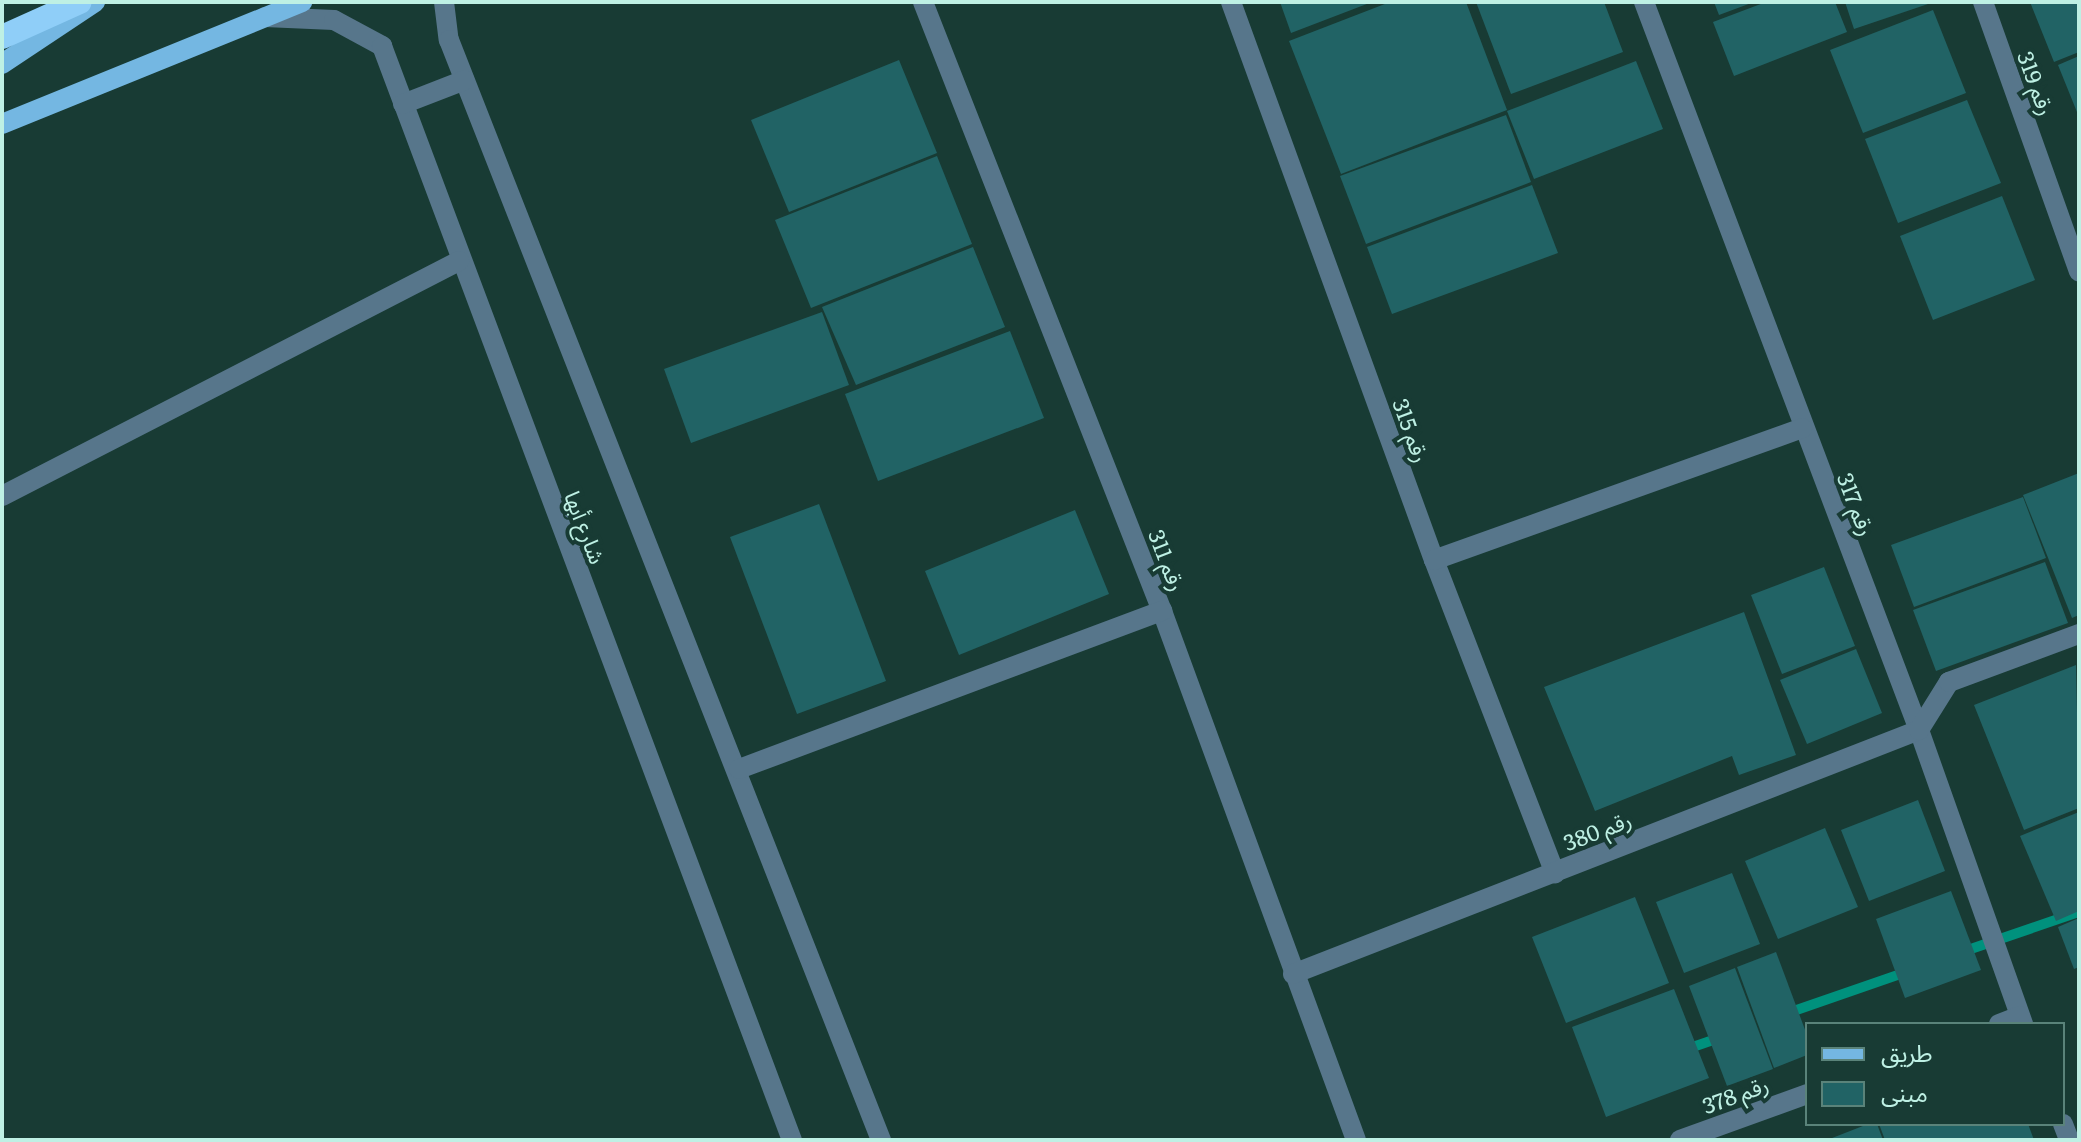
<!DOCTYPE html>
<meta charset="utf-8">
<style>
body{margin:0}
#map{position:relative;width:2081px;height:1142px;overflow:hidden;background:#183b34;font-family:Literata,"Noto Sans Arabic",serif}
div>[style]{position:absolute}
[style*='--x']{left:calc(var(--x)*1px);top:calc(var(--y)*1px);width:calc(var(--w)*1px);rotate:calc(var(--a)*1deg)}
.stream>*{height:10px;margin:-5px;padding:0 5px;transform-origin:5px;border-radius:5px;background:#00917d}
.building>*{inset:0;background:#216365}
.minor>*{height:20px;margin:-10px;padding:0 10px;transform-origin:10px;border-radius:10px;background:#57768b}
.major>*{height:20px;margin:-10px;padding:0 10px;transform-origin:10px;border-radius:10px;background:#74b7e2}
.highway>*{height:24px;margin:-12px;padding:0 12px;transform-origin:12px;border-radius:12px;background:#8fcef8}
span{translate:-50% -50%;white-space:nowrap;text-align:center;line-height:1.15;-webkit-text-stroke:8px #183b34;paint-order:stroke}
.street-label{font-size:22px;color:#bef0e4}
.frame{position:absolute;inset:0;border:4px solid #bef0e4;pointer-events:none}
.legend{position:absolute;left:1805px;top:1022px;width:260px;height:104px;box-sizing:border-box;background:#183b34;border:2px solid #5a837a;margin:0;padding:10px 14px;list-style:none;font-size:24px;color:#bef0e4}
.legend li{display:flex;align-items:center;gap:16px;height:40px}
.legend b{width:40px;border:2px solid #5a837a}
</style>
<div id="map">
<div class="stream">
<i style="--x:1962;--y:952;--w:124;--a:-18.9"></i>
<i style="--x:1785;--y:1014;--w:131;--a:-19.1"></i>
<i style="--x:1687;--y:1049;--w:36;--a:-19"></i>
</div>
<div class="building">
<i style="clip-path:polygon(1280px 2px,1372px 2px,1291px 33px)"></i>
<i style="clip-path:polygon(1390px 2px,1466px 2px,1507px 110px,1341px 174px,1289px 41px)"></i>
<i style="clip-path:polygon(1476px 2px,1604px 2px,1623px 52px,1511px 94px)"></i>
<i style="clip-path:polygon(1714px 2px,1754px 2px,1719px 15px)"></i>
<i style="clip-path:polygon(1766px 2px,1835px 2px,1847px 32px,1734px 76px,1713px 22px)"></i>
<i style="clip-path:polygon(1845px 2px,1931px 2px,1931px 3px,1854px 29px)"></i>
<i style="clip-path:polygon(2030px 2px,2079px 2px,2079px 52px,2054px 62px)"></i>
<i style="clip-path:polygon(1933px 10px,1966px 93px,1863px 133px,1830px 50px)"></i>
<i style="clip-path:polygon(2079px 56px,2079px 117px,2058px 65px)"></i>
<i style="clip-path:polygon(899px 60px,937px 153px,789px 212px,751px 120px)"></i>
<i style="clip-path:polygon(1636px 61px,1663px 129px,1534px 179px,1507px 111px)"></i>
<i style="clip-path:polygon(1967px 100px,2001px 183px,1898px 223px,1865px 139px)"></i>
<i style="clip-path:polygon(1506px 115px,1531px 182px,1366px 244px,1340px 176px)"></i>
<i style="clip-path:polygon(937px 156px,972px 244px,811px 308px,775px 220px)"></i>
<i style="clip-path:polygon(1532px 185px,1558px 253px,1392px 314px,1367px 247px)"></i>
<i style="clip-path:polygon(2002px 196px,2035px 280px,1933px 320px,1900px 236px)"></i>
<i style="clip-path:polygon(973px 247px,1005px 327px,856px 385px,822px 307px)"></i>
<i style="clip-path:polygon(822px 312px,849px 385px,691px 443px,664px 369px)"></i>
<i style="clip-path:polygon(1010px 331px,1044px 418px,878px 481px,845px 394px)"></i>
<i style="clip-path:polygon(2079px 473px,2079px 615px,2072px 618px,2023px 495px)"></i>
<i style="clip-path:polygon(2023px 497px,2046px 558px,1914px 607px,1891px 545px)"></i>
<i style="clip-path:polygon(819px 504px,886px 681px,797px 714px,730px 537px)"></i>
<i style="clip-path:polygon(1075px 510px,1109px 594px,959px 655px,925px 571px)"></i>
<i style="clip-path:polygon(2045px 562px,2068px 623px,1936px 671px,1913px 610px)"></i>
<i style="clip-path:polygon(1824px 567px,1855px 646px,1782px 674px,1751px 595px)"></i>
<i style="clip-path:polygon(1744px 612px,1796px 755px,1739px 775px,1732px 756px,1595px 811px,1544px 687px)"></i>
<i style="clip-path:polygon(1856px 649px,1882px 713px,1807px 744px,1780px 680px)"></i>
<i style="clip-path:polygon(2076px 665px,2079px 808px,2024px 830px,1974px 705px)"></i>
<i style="clip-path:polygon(1918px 800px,1945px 871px,1869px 901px,1841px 830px)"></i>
<i style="clip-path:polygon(2079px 812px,2079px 911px,2056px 921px,2020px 836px)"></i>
<i style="clip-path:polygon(1825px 828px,1858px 907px,1778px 939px,1745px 861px)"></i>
<i style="clip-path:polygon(1732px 873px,1760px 944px,1684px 973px,1656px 902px)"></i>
<i style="clip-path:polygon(1951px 891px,1981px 970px,1905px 998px,1876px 919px)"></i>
<i style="clip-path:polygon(1635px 897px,1669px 983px,1566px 1023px,1532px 937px)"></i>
<i style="clip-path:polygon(2079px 918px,2079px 967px,2074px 969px,2058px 927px)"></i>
<i style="clip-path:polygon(1776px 952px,1807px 1035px,1807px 1055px,1774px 1068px,1737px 967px)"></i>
<i style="clip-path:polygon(1735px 968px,1773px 1069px,1727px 1086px,1689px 986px)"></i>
<i style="clip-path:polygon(1674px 989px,1709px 1078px,1606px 1117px,1572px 1027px)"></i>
<i style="clip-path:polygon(1868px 1124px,1877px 1124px,1883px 1140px,1827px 1140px)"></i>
<i style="clip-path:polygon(1879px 1124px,2028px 1124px,2034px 1140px,1885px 1140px)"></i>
</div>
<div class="minor">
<i style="--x:444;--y:2;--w:38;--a:83"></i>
<i style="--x:449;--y:40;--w:1182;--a:68.56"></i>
<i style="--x:923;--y:2;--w:654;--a:68.57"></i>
<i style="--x:1162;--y:611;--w:563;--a:69.86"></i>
<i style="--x:1231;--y:2;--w:594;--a:70.01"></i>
<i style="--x:1434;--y:560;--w:336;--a:68.9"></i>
<i style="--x:1644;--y:2;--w:778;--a:69.31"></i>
<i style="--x:1919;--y:730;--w:312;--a:70.5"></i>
<i style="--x:1983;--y:2;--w:286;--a:70.4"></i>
<i style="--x:265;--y:17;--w:69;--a:2.5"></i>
<i style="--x:334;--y:20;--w:55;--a:28.4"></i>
<i style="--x:382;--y:46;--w:1168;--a:69.46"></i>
<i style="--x:403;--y:104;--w:66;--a:-21.2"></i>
<i style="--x:2;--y:496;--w:514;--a:-27.21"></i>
<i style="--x:1434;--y:560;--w:391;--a:-19.7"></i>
<i style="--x:739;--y:769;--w:452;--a:-20.5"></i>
<i style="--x:1293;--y:974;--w:672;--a:-21.29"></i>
<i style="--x:1919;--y:730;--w:57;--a:-58"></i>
<i style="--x:1949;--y:682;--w:139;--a:-20.3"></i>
<i style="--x:1999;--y:1024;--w:22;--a:-21"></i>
<i style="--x:2063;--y:1124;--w:17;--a:69"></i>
<i style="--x:1680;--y:1140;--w:135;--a:-19.9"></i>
</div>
<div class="major">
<i style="--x:2;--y:64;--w:112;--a:-33.7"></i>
<i style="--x:2;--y:124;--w:324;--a:-22.1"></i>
</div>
<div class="highway">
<i style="--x:2;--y:37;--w:85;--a:-24.2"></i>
</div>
<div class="street-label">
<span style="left:2037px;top:83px;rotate:70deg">رقم 319</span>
<span style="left:1412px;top:430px;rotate:70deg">رقم 315</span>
<span style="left:1857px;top:504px;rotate:69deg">رقم 317</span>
<span style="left:586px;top:527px;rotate:69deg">شارع أبها</span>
<span style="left:1168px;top:560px;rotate:69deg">رقم 311</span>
<span style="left:1597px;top:830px;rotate:-21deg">رقم 380</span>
<span style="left:1735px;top:1094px;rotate:-20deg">رقم 378</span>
</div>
<div class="frame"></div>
<ul class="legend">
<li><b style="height:10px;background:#74b7e2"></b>طريق</li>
<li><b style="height:22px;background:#216365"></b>مبنى</li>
</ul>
</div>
